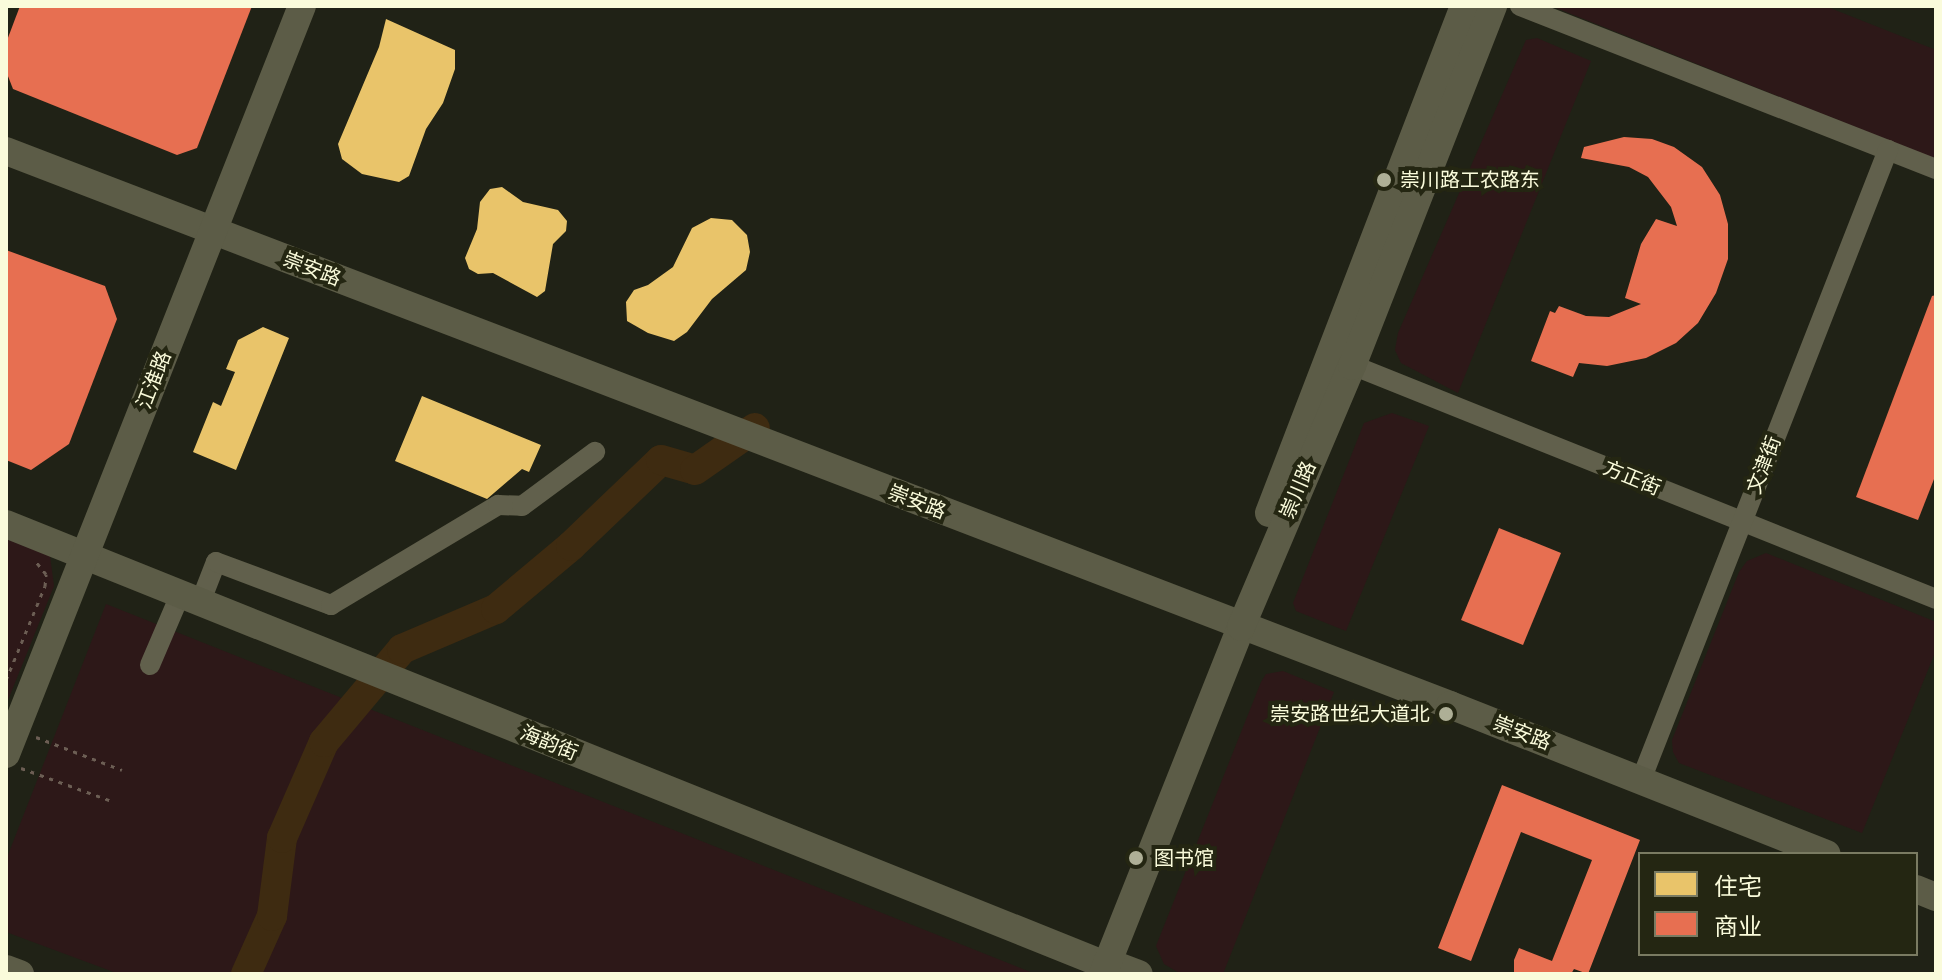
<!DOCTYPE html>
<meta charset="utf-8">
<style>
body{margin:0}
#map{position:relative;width:1942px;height:980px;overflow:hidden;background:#202216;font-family:Signika,"Noto Sans SC",sans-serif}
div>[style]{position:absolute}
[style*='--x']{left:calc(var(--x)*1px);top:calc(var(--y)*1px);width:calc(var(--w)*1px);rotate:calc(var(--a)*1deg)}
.green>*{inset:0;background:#2d1818}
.homes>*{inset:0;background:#e9c46a}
.shops>*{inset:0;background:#e76f51}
.river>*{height:30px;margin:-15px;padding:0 15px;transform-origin:15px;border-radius:15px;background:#3e2b11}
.path>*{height:3px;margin-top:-1.5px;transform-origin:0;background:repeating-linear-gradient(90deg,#6c5e54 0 4px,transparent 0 10px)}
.street>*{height:20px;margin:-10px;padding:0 10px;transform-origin:10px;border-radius:10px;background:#61604c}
.secondary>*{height:28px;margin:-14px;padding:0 14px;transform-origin:14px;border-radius:14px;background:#5c5c47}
.dots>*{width:22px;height:22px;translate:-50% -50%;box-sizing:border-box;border:4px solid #242612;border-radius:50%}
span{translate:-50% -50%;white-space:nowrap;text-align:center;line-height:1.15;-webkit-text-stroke:8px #242612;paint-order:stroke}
.poi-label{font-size:20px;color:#fafbdb}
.left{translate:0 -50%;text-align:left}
.right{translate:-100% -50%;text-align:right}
.street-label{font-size:20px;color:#fafbdb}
.frame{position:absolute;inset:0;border:8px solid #fafbdb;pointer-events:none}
.legend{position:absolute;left:1638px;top:852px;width:280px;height:104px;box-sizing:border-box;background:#242612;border:2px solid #7a7b62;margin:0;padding:10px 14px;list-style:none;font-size:24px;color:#fafbdb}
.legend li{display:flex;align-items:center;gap:16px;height:40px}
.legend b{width:40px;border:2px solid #7a7b62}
</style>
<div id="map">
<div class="green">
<i style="clip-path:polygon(1551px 6px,1825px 6px,1936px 50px,1936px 159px)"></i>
<i style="clip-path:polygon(1537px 38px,1591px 61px,1458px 393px,1401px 363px,1395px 350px,1398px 333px,1526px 40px)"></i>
<i style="clip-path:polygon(1392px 413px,1429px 426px,1346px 631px,1296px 611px,1293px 603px,1364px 423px)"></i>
<i style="clip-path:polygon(6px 539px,50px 556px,54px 586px,6px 705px)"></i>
<i style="clip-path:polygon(1766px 553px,1936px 622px,1936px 650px,1862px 833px,1679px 763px,1673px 752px,1672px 740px,1739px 572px,1747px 561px)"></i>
<i style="clip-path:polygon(106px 604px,1033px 973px,119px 974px,6px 932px,6px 860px)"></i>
<i style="clip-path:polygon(1283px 671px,1334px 692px,1223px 974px,1181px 974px,1164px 964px,1156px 946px,1261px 682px,1266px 674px)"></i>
</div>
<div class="homes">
<i style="clip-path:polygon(386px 19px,455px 50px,455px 69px,443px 103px,426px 129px,409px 176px,399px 182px,362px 174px,342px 159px,338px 144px,379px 47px)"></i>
<i style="clip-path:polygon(502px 187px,523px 202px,558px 210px,567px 221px,566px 231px,553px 244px,545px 291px,537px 297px,493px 273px,478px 274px,469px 269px,465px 258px,477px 229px,480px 202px,490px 189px)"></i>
<i style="clip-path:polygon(711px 218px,732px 220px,747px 235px,750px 252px,746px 270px,712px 299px,687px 332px,674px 341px,648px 333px,627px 321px,626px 302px,634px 290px,648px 285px,673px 267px,692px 228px)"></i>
<i style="clip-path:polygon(263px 327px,289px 338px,236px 470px,193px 452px,213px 402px,221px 406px,235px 372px,226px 369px,238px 340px)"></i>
<i style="clip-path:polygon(422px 396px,541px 445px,529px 472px,522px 469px,487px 499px,395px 461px)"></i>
</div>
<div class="shops">
<i style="clip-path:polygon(20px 6px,252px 6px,197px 148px,177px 155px,13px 89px,6px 71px,6px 43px)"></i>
<i style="clip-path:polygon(1624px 137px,1652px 139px,1674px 147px,1702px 167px,1720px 195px,1728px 224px,1728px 259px,1716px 293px,1698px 323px,1676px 343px,1646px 358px,1607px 366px,1579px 363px,1573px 377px,1531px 361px,1550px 311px,1555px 313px,1559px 306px,1586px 316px,1609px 317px,1641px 304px,1625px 298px,1641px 244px,1656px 219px,1677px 226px,1671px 207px,1648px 177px,1629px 167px,1581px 158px,1584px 147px)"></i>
<i style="clip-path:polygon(6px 250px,105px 286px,117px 319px,69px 444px,31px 470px,6px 460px)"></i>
<i style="clip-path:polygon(1936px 295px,1936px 474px,1918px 520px,1856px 497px,1932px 296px)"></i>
<i style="clip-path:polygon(1499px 528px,1561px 553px,1523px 645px,1461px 620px)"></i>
<i style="clip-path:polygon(1502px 785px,1640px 840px,1588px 974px,1574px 969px,1571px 974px,1514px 973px,1514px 960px,1519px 948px,1552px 961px,1592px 860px,1521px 832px,1471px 961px,1438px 948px)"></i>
</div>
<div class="river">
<i style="--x:246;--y:974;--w:64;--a:-65.9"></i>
<i style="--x:272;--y:916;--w:79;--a:-82.7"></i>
<i style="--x:282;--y:838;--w:105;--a:-66.4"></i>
<i style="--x:324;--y:742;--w:121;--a:-50"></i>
<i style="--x:402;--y:649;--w:102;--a:-23.1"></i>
<i style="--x:496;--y:609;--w:98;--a:-40"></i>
<i style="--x:571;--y:546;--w:124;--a:-43.7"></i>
<i style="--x:661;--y:460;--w:35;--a:16"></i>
<i style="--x:695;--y:470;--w:73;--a:-35"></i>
</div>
<div class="path">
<i style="--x:6;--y:680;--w:102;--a:-67.5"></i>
<i style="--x:45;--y:586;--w:12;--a:-85"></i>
<i style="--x:46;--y:574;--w:19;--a:-129"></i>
<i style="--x:36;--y:737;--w:92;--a:21"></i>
<i style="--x:21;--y:768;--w:94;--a:20"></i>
</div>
<div class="street">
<i style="--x:1520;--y:6;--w:447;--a:21.4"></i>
<i style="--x:1342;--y:361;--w:640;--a:21.83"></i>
<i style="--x:200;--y:603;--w:44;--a:-68.7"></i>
<i style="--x:216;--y:562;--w:123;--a:20.5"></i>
<i style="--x:331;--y:605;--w:195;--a:-30.9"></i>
<i style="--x:498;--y:505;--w:24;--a:2"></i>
<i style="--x:522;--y:506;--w:91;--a:-36.5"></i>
<i style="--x:150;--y:665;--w:76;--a:-66.8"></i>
<i style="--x:1641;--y:780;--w:677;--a:-68.59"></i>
</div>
<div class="secondary">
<i style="--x:6;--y:151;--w:1547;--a:20.99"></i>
<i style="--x:1450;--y:705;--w:405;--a:21.6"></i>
<i style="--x:1269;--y:513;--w:543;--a:-68.96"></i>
<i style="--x:6;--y:524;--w:1171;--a:21.86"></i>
<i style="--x:6;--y:754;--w:804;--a:-68.41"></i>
<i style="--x:1916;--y:889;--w:22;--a:22"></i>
<i style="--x:1107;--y:962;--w:34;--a:21"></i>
<i style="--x:6;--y:969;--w:15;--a:20"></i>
<i style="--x:1103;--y:974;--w:373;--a:-68.3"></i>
<i style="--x:1241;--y:627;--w:284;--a:-67"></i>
<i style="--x:1352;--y:366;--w:387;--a:-68.6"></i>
</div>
<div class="dots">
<i style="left:1384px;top:180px;background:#aeaf96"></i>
<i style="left:1446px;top:714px;background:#aeaf96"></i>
<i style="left:1136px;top:858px;background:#aeaf96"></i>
</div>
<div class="poi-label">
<span class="left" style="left:1400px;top:180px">崇川路工农路东</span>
<span class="right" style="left:1430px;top:714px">崇安路世纪大道北</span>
<span class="left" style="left:1154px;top:858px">图书馆</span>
</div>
<div class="street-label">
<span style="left:312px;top:269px;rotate:21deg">崇安路</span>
<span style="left:154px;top:380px;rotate:-69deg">江淮路</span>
<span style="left:1764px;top:465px;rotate:-69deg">文津街</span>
<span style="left:1632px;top:478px;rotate:22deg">方正街</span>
<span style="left:1298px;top:490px;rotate:-67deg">崇川路</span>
<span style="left:917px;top:502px;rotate:21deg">崇安路</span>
<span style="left:1522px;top:733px;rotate:21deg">崇安路</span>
<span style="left:549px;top:743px;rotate:22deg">海韵街</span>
</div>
<div class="frame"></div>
<ul class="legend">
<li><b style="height:22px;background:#e9c46a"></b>住宅</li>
<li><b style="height:22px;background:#e76f51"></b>商业</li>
</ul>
</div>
